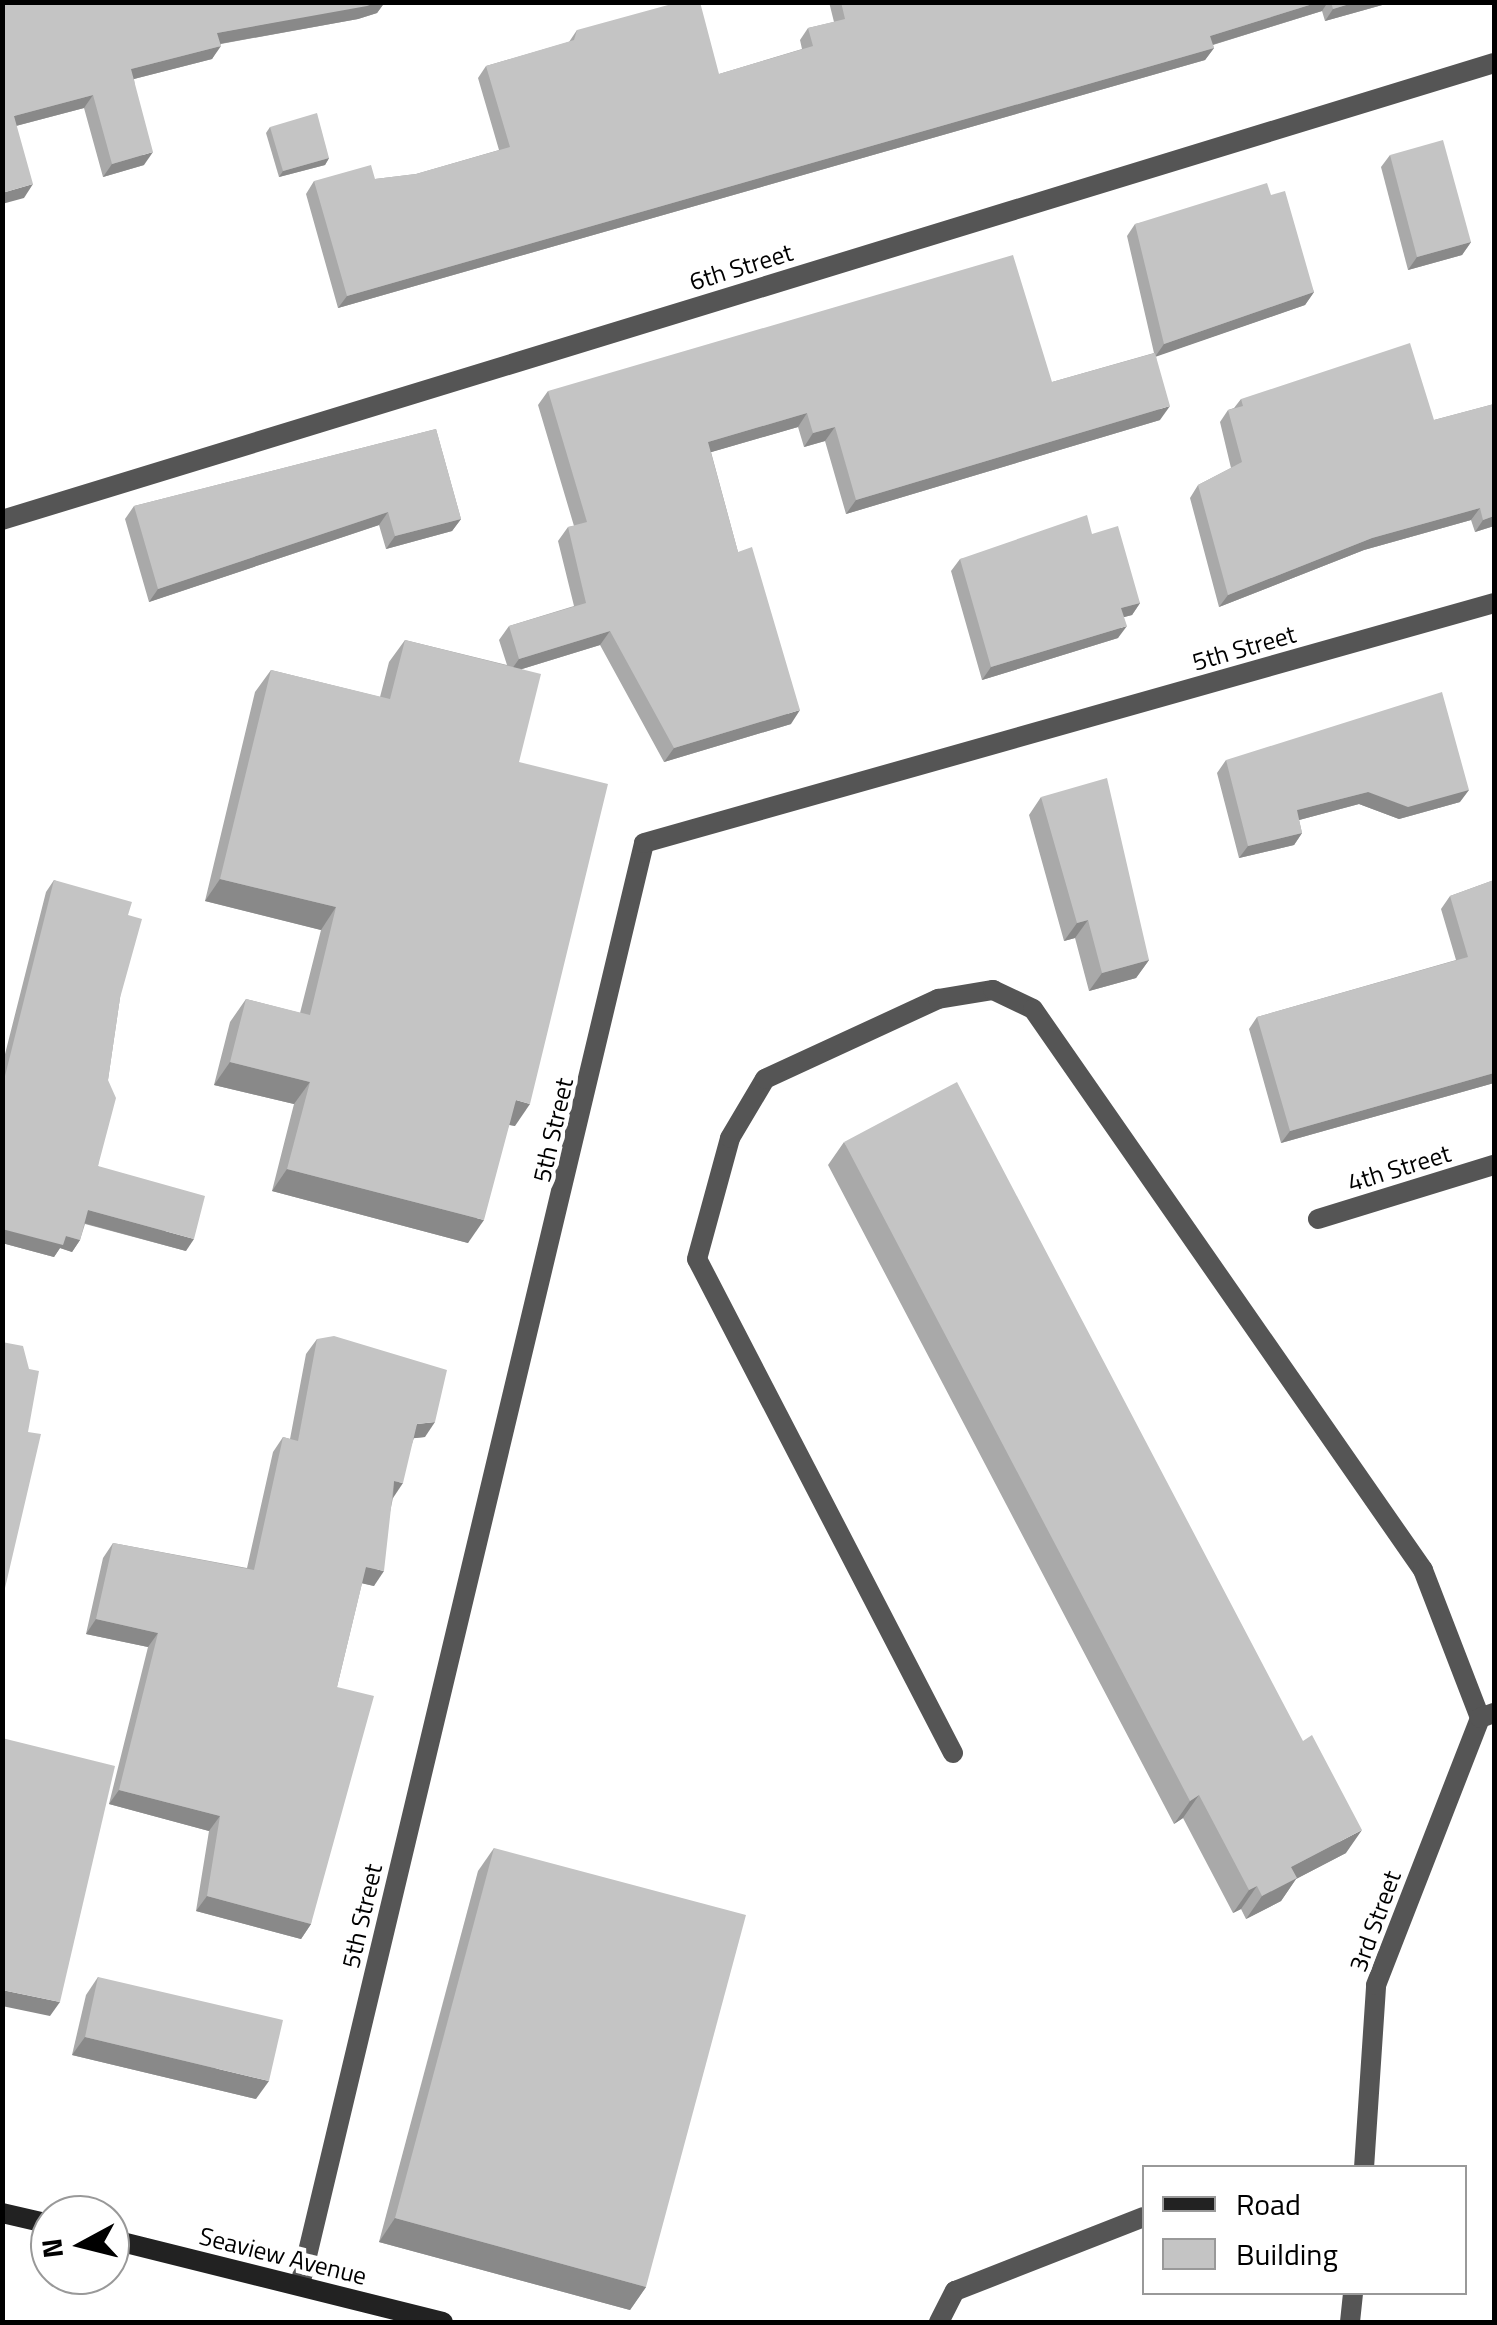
<!DOCTYPE html>
<style>
body{margin:0}
#map{position:relative;width:1497px;height:2325px;overflow:hidden;background:#fff;font-family:"Titillium Web",sans-serif}
div>[style]{position:absolute}
[style*='--x']{left:calc(var(--x)*1px);top:calc(var(--y)*1px);width:calc(var(--w)*1px);rotate:calc(var(--a)*1deg)}
.service>*{height:20px;margin:-10px;padding:0 10px;transform-origin:10px;border-radius:10px;background:#555}
.minor>*{height:20px;margin:-10px;padding:0 10px;transform-origin:10px;border-radius:10px;background:#555}
.secondary>*{height:20px;margin:-10px;padding:0 10px;transform-origin:10px;border-radius:10px;background:#222}
.wall>*{inset:0;background:#a9a9a9}
.shaded-wall>*{inset:0;background:#898989}
.building>*{inset:0;background:#c4c4c4}
span{translate:-50% -50%;white-space:nowrap;text-align:center;line-height:1.15;-webkit-text-stroke:9px #fff;paint-order:stroke}
.street-label{font-size:25px;color:#000}
.frame{position:absolute;inset:0;border:5px solid #000;pointer-events:none}
.legend{position:absolute;left:1142px;top:2165px;width:325px;height:130px;box-sizing:border-box;background:#fff;border:2px solid #999;margin:0;padding:12px 18px;list-style:none;font-size:30px;color:#000}
.legend li{display:flex;align-items:center;gap:20px;height:50px}
.legend b{width:50px;border:2px solid #999}
.north{position:absolute;left:30px;top:2195px;width:100px;height:100px;box-sizing:border-box;background:#fff;border:2px solid #999;border-radius:50%;rotate:263deg;font-size:28px;font-weight:700;line-height:40px;text-align:center;color:#000}
.north::after{content:'';display:block;margin:auto;width:35px;height:45px;background:#000;clip-path:polygon(50% 0,100% 100%,50% 72%,0 100%)}
</style>
<div id="map">
<div class="service">
<i style="--x:953;--y:1753;--w:556;--a:-117.39"></i>
<i style="--x:697;--y:1259;--w:125;--a:-74.7"></i>
<i style="--x:730;--y:1138;--w:69;--a:-59.3"></i>
<i style="--x:765;--y:1079;--w:191;--a:-24.8"></i>
<i style="--x:938;--y:999;--w:56;--a:-9.3"></i>
<i style="--x:993;--y:990;--w:44;--a:25.4"></i>
<i style="--x:1033;--y:1009;--w:683;--a:55.19"></i>
<i style="--x:1423;--y:1570;--w:159;--a:68.9"></i>
<i style="--x:939;--y:2322;--w:35;--a:-63"></i>
<i style="--x:955;--y:2291;--w:203;--a:-21.4"></i>
</div>
<div class="minor">
<i style="--x:2;--y:520;--w:1560;--a:-17.03"></i>
<i style="--x:1318;--y:1219;--w:184;--a:-17.1"></i>
<i style="--x:1364;--y:2168;--w:183;--a:-86.2"></i>
<i style="--x:1376;--y:1985;--w:287;--a:-68.7"></i>
<i style="--x:1480;--y:1718;--w:15;--a:-20"></i>
<i style="--x:300;--y:2285;--w:1482;--a:-76.58"></i>
<i style="--x:644;--y:843;--w:883;--a:-15.77"></i>
<i style="--x:1350;--y:2322;--w:30;--a:-84"></i>
</div>
<div class="secondary">
<i style="--x:2;--y:2213;--w:49;--a:12.9"></i>
<i style="--x:110;--y:2239;--w:343;--a:14"></i>
</div>
<div class="wall">
<i style="clip-path:polygon(2px 2px,385px 2px,377px 13px,358px 19px,221px 44px,212px 59px,134px 79px,144px 165px,103px 177px,84px 108px,16px 126px,24px 198px)"></i>
<i style="clip-path:polygon(829px 2px,1393px 2px,1325px 21px,1322px 11px,1213px 45px,1214px 48px,1205px 60px,338px 308px,306px 194px,314px 181px,375px 179px,416px 174px,499px 150px,478px 78px,486px 66px,569px 42px,577px 30px,719px 74px,802px 49px,800px 40px,808px 28px,834px 22px)"></i>
<i style="clip-path:polygon(270px 127px,329px 158px,325px 165px,279px 177px,266px 133px)"></i>
<i style="clip-path:polygon(1390px 155px,1471px 242px,1462px 255px,1408px 270px,1381px 167px)"></i>
<i style="clip-path:polygon(1271px 195px,1314px 292px,1305px 305px,1156px 356px,1160px 420px,846px 514px,825px 441px,804px 447px,798px 427px,711px 452px,738px 552px,791px 724px,664px 762px,600px 645px,522px 669px,519px 762px,515px 1126px,509px 1125px,468px 1243px,272px 1191px,294px 1104px,214px 1085px,230px 1022px,246px 999px,300px 1013px,321px 930px,205px 901px,255px 692px,271px 670px,380px 697px,389px 662px,405px 640px,507px 665px,499px 640px,509px 626px,574px 606px,558px 541px,568px 527px,574px 526px,538px 405px,548px 391px,1052px 382px,1154px 353px,1127px 236px,1135px 224px)"></i>
<i style="clip-path:polygon(1241px 399px,1434px 420px,1494px 404px,1494px 526px,1475px 532px,1471px 520px,1364px 550px,1219px 607px,1190px 498px,1198px 485px,1231px 468px,1220px 422px,1228px 410px,1234px 408px)"></i>
<i style="clip-path:polygon(436px 429px,461px 519px,452px 531px,386px 549px,379px 525px,149px 602px,125px 519px,134px 506px)"></i>
<i style="clip-path:polygon(1092px 534px,1140px 603px,1132px 615px,1124px 617px,1118px 638px,982px 680px,951px 571px,960px 559px)"></i>
<i style="clip-path:polygon(1226px 760px,1460px 802px,1399px 819px,1359px 804px,1299px 820px,1302px 833px,1294px 845px,1239px 858px,1217px 773px)"></i>
<i style="clip-path:polygon(1041px 797px,1149px 960px,1136px 978px,1089px 991px,1075px 938px,1064px 941px,1029px 815px)"></i>
<i style="clip-path:polygon(54px 880px,128px 915px,120px 998px,108px 1080px,98px 1166px,186px 1251px,85px 1224px,80px 1240px,72px 1252px,60px 1248px,54px 1257px,2px 1243px,2px 1066px,46px 892px)"></i>
<i style="clip-path:polygon(1494px 880px,1494px 1083px,1281px 1143px,1249px 1029px,1257px 1017px,1456px 960px,1441px 909px,1450px 896px)"></i>
<i style="clip-path:polygon(844px 1142px,1346px 1853px,1296px 1879px,1281px 1901px,1246px 1919px,1241px 1909px,1233px 1913px,1183px 1818px,1174px 1824px,828px 1165px)"></i>
<i style="clip-path:polygon(317px 1339px,425px 1437px,414px 1438px,393px 1498px,374px 1586px,362px 1583px,337px 1687px,311px 1924px,301px 1939px,196px 1911px,209px 1831px,109px 1804px,148px 1647px,86px 1634px,103px 1558px,113px 1543px,247px 1568px,273px 1452px,283px 1437px,290px 1439px,306px 1354px)"></i>
<i style="clip-path:polygon(494px 1848px,646px 2287px,630px 2310px,379px 2242px,478px 1871px)"></i>
<i style="clip-path:polygon(98px 1977px,256px 2099px,72px 2055px,86px 1995px)"></i>
</div>
<div class="shaded-wall">
<i style="clip-path:polygon(378px 2px,385px 2px,377px 13px,358px 19px,208px 46px,217px 33px)"></i>
<i style="clip-path:polygon(1319px 2px,1328px 2px,1322px 11px,1202px 48px,1210px 36px)"></i>
<i style="clip-path:polygon(1356px 2px,1393px 2px,1325px 21px,1333px 9px)"></i>
<i style="clip-path:polygon(221px 46px,212px 59px,122px 82px,131px 69px)"></i>
<i style="clip-path:polygon(1214px 48px,1205px 60px,338px 308px,347px 296px)"></i>
<i style="clip-path:polygon(93px 95px,84px 108px,4px 129px,14px 116px)"></i>
<i style="clip-path:polygon(153px 152px,144px 165px,103px 177px,112px 164px)"></i>
<i style="clip-path:polygon(329px 158px,325px 165px,279px 177px,283px 171px)"></i>
<i style="clip-path:polygon(33px 184px,24px 198px,2px 204px,2px 193px)"></i>
<i style="clip-path:polygon(1471px 242px,1462px 255px,1408px 270px,1417px 257px)"></i>
<i style="clip-path:polygon(1314px 292px,1305px 305px,1155px 357px,1164px 344px)"></i>
<i style="clip-path:polygon(1170px 406px,1160px 420px,846px 514px,856px 500px)"></i>
<i style="clip-path:polygon(807px 413px,798px 427px,698px 456px,708px 442px)"></i>
<i style="clip-path:polygon(835px 427px,825px 441px,804px 447px,813px 433px)"></i>
<i style="clip-path:polygon(1480px 508px,1471px 520px,1364px 550px,1219px 607px,1228px 595px,1372px 538px)"></i>
<i style="clip-path:polygon(388px 512px,379px 525px,149px 602px,158px 589px)"></i>
<i style="clip-path:polygon(1494px 516px,1494px 526px,1475px 532px,1483px 520px)"></i>
<i style="clip-path:polygon(461px 519px,452px 531px,386px 549px,395px 536px)"></i>
<i style="clip-path:polygon(1140px 603px,1132px 615px,1113px 620px,1121px 608px)"></i>
<i style="clip-path:polygon(1127px 626px,1118px 638px,982px 680px,991px 667px)"></i>
<i style="clip-path:polygon(610px 631px,600px 645px,509px 673px,519px 659px)"></i>
<i style="clip-path:polygon(800px 710px,791px 724px,664px 762px,674px 748px)"></i>
<i style="clip-path:polygon(1469px 790px,1460px 802px,1399px 819px,1359px 804px,1288px 823px,1297px 810px,1368px 792px)"></i>
<i style="clip-path:polygon(1302px 833px,1294px 845px,1239px 858px,1248px 846px)"></i>
<i style="clip-path:polygon(220px 879px,336px 907px,321px 930px,205px 901px)"></i>
<i style="clip-path:polygon(1088px 920px,1075px 938px,1064px 941px,1077px 923px)"></i>
<i style="clip-path:polygon(1149px 960px,1136px 978px,1089px 991px,1102px 973px)"></i>
<i style="clip-path:polygon(230px 1062px,310px 1082px,294px 1104px,214px 1085px)"></i>
<i style="clip-path:polygon(1494px 1073px,1494px 1083px,1281px 1143px,1290px 1131px)"></i>
<i style="clip-path:polygon(516px 1100px,530px 1104px,515px 1126px,500px 1123px)"></i>
<i style="clip-path:polygon(287px 1169px,484px 1220px,468px 1243px,272px 1191px)"></i>
<i style="clip-path:polygon(88px 1210px,194px 1239px,186px 1251px,80px 1222px)"></i>
<i style="clip-path:polygon(2px 1229px,66px 1236px,80px 1240px,72px 1252px,60px 1248px,54px 1257px,2px 1243px)"></i>
<i style="clip-path:polygon(435px 1422px,425px 1437px,407px 1439px,417px 1424px)"></i>
<i style="clip-path:polygon(394px 1481px,403px 1483px,393px 1498px)"></i>
<i style="clip-path:polygon(366px 1567px,384px 1571px,374px 1586px,356px 1582px)"></i>
<i style="clip-path:polygon(96px 1619px,158px 1633px,148px 1647px,86px 1634px)"></i>
<i style="clip-path:polygon(119px 1790px,220px 1816px,209px 1831px,109px 1804px)"></i>
<i style="clip-path:polygon(1199px 1795px,1183px 1818px,1174px 1824px,1190px 1801px)"></i>
<i style="clip-path:polygon(1362px 1830px,1346px 1853px,1296px 1879px,1281px 1901px,1246px 1919px,1262px 1896px,1291px 1867px)"></i>
<i style="clip-path:polygon(1257px 1886px,1241px 1909px,1233px 1913px,1249px 1890px)"></i>
<i style="clip-path:polygon(207px 1896px,311px 1924px,301px 1939px,196px 1911px)"></i>
<i style="clip-path:polygon(2px 1990px,60px 2002px,50px 2016px,2px 2006px)"></i>
<i style="clip-path:polygon(85px 2037px,269px 2081px,256px 2099px,72px 2055px)"></i>
<i style="clip-path:polygon(395px 2218px,646px 2287px,630px 2310px,379px 2242px)"></i>
</div>
<div class="building">
<i style="clip-path:polygon(2px 2px,378px 2px,367px 6px,217px 33px,221px 46px,131px 69px,153px 152px,112px 164px,93px 95px,14px 116px,33px 184px,2px 193px)"></i>
<i style="clip-path:polygon(679px 2px,700px 2px,719px 74px,813px 46px,808px 28px,845px 19px,841px 2px,1319px 2px,1210px 36px,1214px 48px,347px 296px,314px 181px,371px 165px,375px 179px,416px 174px,510px 147px,486px 66px,574px 40px,577px 30px)"></i>
<i style="clip-path:polygon(1331px 2px,1356px 2px,1333px 9px)"></i>
<i style="clip-path:polygon(317px 113px,329px 158px,283px 171px,270px 127px)"></i>
<i style="clip-path:polygon(1443px 140px,1471px 242px,1417px 257px,1390px 155px)"></i>
<i style="clip-path:polygon(1267px 183px,1271px 195px,1285px 191px,1314px 292px,1164px 344px,1135px 224px)"></i>
<i style="clip-path:polygon(1013px 255px,1052px 382px,1155px 353px,1170px 406px,856px 500px,835px 427px,813px 433px,807px 413px,708px 442px,738px 552px,752px 547px,800px 710px,674px 748px,610px 631px,519px 659px,509px 626px,586px 603px,568px 527px,587px 522px,548px 391px)"></i>
<i style="clip-path:polygon(1410px 343px,1434px 420px,1494px 404px,1494px 516px,1483px 520px,1480px 508px,1372px 538px,1228px 595px,1198px 485px,1242px 462px,1228px 410px,1243px 406px,1241px 399px)"></i>
<i style="clip-path:polygon(436px 429px,461px 519px,395px 536px,388px 512px,158px 589px,134px 506px)"></i>
<i style="clip-path:polygon(1087px 515px,1092px 534px,1118px 526px,1140px 603px,1121px 608px,1127px 626px,991px 667px,960px 559px)"></i>
<i style="clip-path:polygon(405px 640px,541px 674px,519px 762px,608px 784px,530px 1104px,516px 1100px,484px 1220px,287px 1169px,310px 1082px,230px 1062px,246px 999px,310px 1015px,336px 907px,220px 879px,271px 670px,390px 699px)"></i>
<i style="clip-path:polygon(1442px 692px,1469px 790px,1408px 807px,1368px 792px,1297px 810px,1302px 833px,1248px 846px,1226px 760px)"></i>
<i style="clip-path:polygon(1107px 778px,1149px 960px,1102px 973px,1088px 920px,1077px 923px,1041px 797px)"></i>
<i style="clip-path:polygon(54px 880px,132px 902px,128px 915px,142px 919px,120px 998px,108px 1080px,116px 1098px,98px 1166px,205px 1196px,194px 1239px,88px 1210px,80px 1240px,66px 1236px,63px 1245px,2px 1229px,2px 1088px)"></i>
<i style="clip-path:polygon(1494px 880px,1494px 1073px,1290px 1131px,1257px 1017px,1468px 957px,1450px 896px)"></i>
<i style="clip-path:polygon(957px 1082px,1303px 1741px,1312px 1735px,1362px 1830px,1291px 1867px,1297px 1878px,1262px 1896px,1257px 1886px,1249px 1890px,1199px 1795px,1190px 1801px,844px 1142px)"></i>
<i style="clip-path:polygon(334px 1336px,447px 1370px,435px 1422px,417px 1424px,403px 1483px,394px 1481px,384px 1571px,366px 1567px,337px 1687px,374px 1696px,311px 1924px,207px 1896px,220px 1816px,119px 1790px,158px 1633px,96px 1619px,113px 1543px,254px 1570px,283px 1437px,298px 1441px,317px 1339px)"></i>
<i style="clip-path:polygon(2px 1342px,23px 1346px,29px 1369px,39px 1371px,28px 1432px,41px 1434px,2px 1601px)"></i>
<i style="clip-path:polygon(2px 1738px,115px 1766px,60px 2002px,2px 1990px)"></i>
<i style="clip-path:polygon(494px 1848px,746px 1915px,646px 2287px,395px 2218px)"></i>
<i style="clip-path:polygon(98px 1977px,283px 2020px,269px 2081px,85px 2037px)"></i>
</div>
<div class="street-label">
<span style="left:741px;top:267px;rotate:-17deg">6th Street</span>
<span style="left:1244px;top:648px;rotate:-16deg">5th Street</span>
<span style="left:553px;top:1130px;rotate:-77deg">5th Street</span>
<span style="left:1399px;top:1168px;rotate:-17deg">4th Street</span>
<span style="left:362px;top:1916px;rotate:-77deg">5th Street</span>
<span style="left:1375px;top:1921px;rotate:-70deg">3rd Street</span>
<span style="left:283px;top:2256px;rotate:14deg">Seaview Avenue</span>
</div>
<div class="frame"></div>
<ul class="legend">
<li><b style="height:12px;background:#222"></b>Road</li>
<li><b style="height:28px;background:#c4c4c4"></b>Building</li>
</ul>
<div class="north">N</div>
</div>
